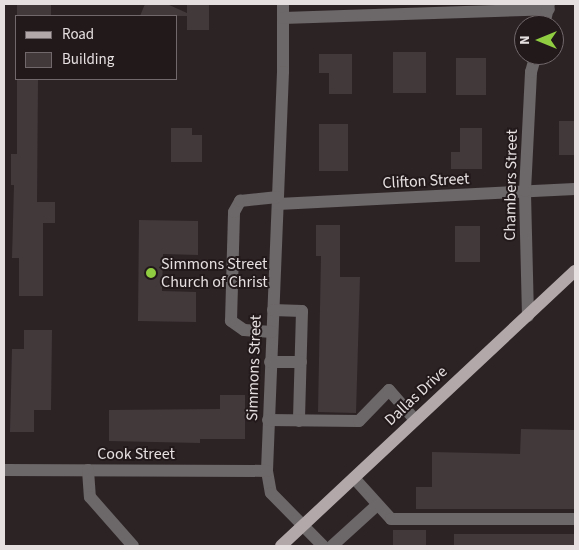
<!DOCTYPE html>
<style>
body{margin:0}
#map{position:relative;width:579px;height:550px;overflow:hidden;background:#2c2325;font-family:"Source Sans 3",sans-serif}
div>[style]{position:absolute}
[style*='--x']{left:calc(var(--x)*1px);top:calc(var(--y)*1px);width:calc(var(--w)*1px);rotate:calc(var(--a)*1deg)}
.building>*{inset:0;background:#42393b}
.minor>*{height:12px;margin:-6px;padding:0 6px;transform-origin:6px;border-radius:6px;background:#6c6768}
.major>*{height:12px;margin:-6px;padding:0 6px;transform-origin:6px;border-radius:6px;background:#b2a8aa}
.dots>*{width:14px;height:14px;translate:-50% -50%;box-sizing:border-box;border:2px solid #22191b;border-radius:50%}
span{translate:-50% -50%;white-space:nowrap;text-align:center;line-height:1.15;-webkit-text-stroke:4px #22191b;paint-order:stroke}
.street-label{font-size:16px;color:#e5dfe0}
.poi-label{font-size:16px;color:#e5dfe0}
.left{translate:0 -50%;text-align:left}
.frame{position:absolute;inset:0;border:5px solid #e5dfe0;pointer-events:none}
.legend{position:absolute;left:15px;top:15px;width:162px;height:65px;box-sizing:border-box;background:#22191b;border:1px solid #70686a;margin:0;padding:6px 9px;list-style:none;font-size:15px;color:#e5dfe0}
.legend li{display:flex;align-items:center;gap:10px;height:25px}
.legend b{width:25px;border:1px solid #70686a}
.north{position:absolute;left:514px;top:15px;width:50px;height:50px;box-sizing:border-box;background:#22191b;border:1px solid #70686a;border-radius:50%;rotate:270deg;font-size:14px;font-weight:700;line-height:20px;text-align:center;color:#e5dfe0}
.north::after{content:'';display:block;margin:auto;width:18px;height:22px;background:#91cd40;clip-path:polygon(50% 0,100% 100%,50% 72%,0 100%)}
</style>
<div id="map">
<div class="building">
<i style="clip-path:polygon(17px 4px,51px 4px,51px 16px,17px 16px)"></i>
<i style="clip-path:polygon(145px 4px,167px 4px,187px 13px,187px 4px,209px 4px,209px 30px,187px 30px,187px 16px,140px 16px)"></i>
<i style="clip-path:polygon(393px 52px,426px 52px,426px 93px,393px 93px)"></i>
<i style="clip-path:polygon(319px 54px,352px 54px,352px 94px,329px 94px,329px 73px,319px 73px)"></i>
<i style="clip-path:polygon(456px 58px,486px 58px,486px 95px,456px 95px)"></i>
<i style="clip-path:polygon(17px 79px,38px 79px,37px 202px,55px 202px,55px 223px,43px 223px,43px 296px,19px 296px,19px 258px,12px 258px,14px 185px,11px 185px,11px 154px,17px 154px)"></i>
<i style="clip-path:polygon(559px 121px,575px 121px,575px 155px,559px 155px)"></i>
<i style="clip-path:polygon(319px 124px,348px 124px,348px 171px,319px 171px)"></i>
<i style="clip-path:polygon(171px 128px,192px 128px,192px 135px,202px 135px,202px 162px,171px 162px)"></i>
<i style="clip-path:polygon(460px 128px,482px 128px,482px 169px,451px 169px,451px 152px,460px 152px)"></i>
<i style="clip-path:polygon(139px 220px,198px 221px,198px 255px,163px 254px,162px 291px,196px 292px,196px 322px,138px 321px)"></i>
<i style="clip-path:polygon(316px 225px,340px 225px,340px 277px,360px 277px,356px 413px,318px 412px,321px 256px,316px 256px)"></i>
<i style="clip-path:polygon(455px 226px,480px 226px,480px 262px,455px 262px)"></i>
<i style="clip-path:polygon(24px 330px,52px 330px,51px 410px,34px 410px,34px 432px,10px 432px,12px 349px,24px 349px)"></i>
<i style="clip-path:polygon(220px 395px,245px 395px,245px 439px,200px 439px,200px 443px,109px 441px,109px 410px,220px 409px)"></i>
<i style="clip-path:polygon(521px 429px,575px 430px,575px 509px,416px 509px,416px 487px,432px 487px,432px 452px,520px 454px)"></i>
<i style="clip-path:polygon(393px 530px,426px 530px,426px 546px,393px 546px)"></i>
<i style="clip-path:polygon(454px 534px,575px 534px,575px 546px,454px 546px)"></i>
</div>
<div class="minor">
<i style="--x:283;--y:4;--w:68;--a:90"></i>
<i style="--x:283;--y:72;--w:399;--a:92.3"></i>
<i style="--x:267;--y:471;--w:22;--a:80"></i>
<i style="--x:271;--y:493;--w:74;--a:45.5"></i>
<i style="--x:283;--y:18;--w:266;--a:-1.9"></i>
<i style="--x:544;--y:25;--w:22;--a:-77"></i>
<i style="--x:278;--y:204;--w:297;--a:-2.9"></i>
<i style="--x:273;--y:310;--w:29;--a:2"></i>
<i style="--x:302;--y:311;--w:110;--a:91.6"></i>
<i style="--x:528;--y:316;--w:125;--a:-91.4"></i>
<i style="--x:525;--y:191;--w:119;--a:-87.1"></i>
<i style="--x:531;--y:72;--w:18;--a:-74"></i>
<i style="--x:272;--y:332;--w:28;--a:-176"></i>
<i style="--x:244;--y:330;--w:16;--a:-145"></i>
<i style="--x:231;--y:321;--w:109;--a:-88.4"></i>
<i style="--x:234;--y:212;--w:13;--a:-61"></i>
<i style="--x:240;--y:201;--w:38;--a:-6"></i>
<i style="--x:270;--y:362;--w:31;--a:0"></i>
<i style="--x:268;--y:420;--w:91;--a:0.6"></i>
<i style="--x:359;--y:421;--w:43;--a:-45.9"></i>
<i style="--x:389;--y:390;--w:38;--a:49"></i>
<i style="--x:4;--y:470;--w:263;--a:0.2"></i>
<i style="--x:88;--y:470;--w:27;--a:86"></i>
<i style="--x:90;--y:497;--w:65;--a:48.7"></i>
<i style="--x:354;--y:478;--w:55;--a:47.9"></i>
<i style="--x:391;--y:519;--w:184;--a:0"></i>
<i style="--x:332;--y:546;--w:61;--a:-42.3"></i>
</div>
<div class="major">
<i style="--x:281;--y:546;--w:403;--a:-43.1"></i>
</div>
<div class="dots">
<i style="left:151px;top:273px;background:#91cd40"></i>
</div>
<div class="street-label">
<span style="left:426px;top:181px;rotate:-3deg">Clifton Street</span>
<span style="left:511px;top:185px;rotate:-89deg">Chambers Street</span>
<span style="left:254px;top:368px;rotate:-88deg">Simmons Street</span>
<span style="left:416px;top:396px;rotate:-43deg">Dallas Drive</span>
<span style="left:136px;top:454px">Cook Street</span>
</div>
<div class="poi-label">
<span class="left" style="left:161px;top:273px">Simmons Street<br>Church of Christ</span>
</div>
<div class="frame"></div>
<ul class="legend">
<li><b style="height:6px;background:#b2a8aa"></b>Road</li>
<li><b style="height:14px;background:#42393b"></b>Building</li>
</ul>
<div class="north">N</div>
</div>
